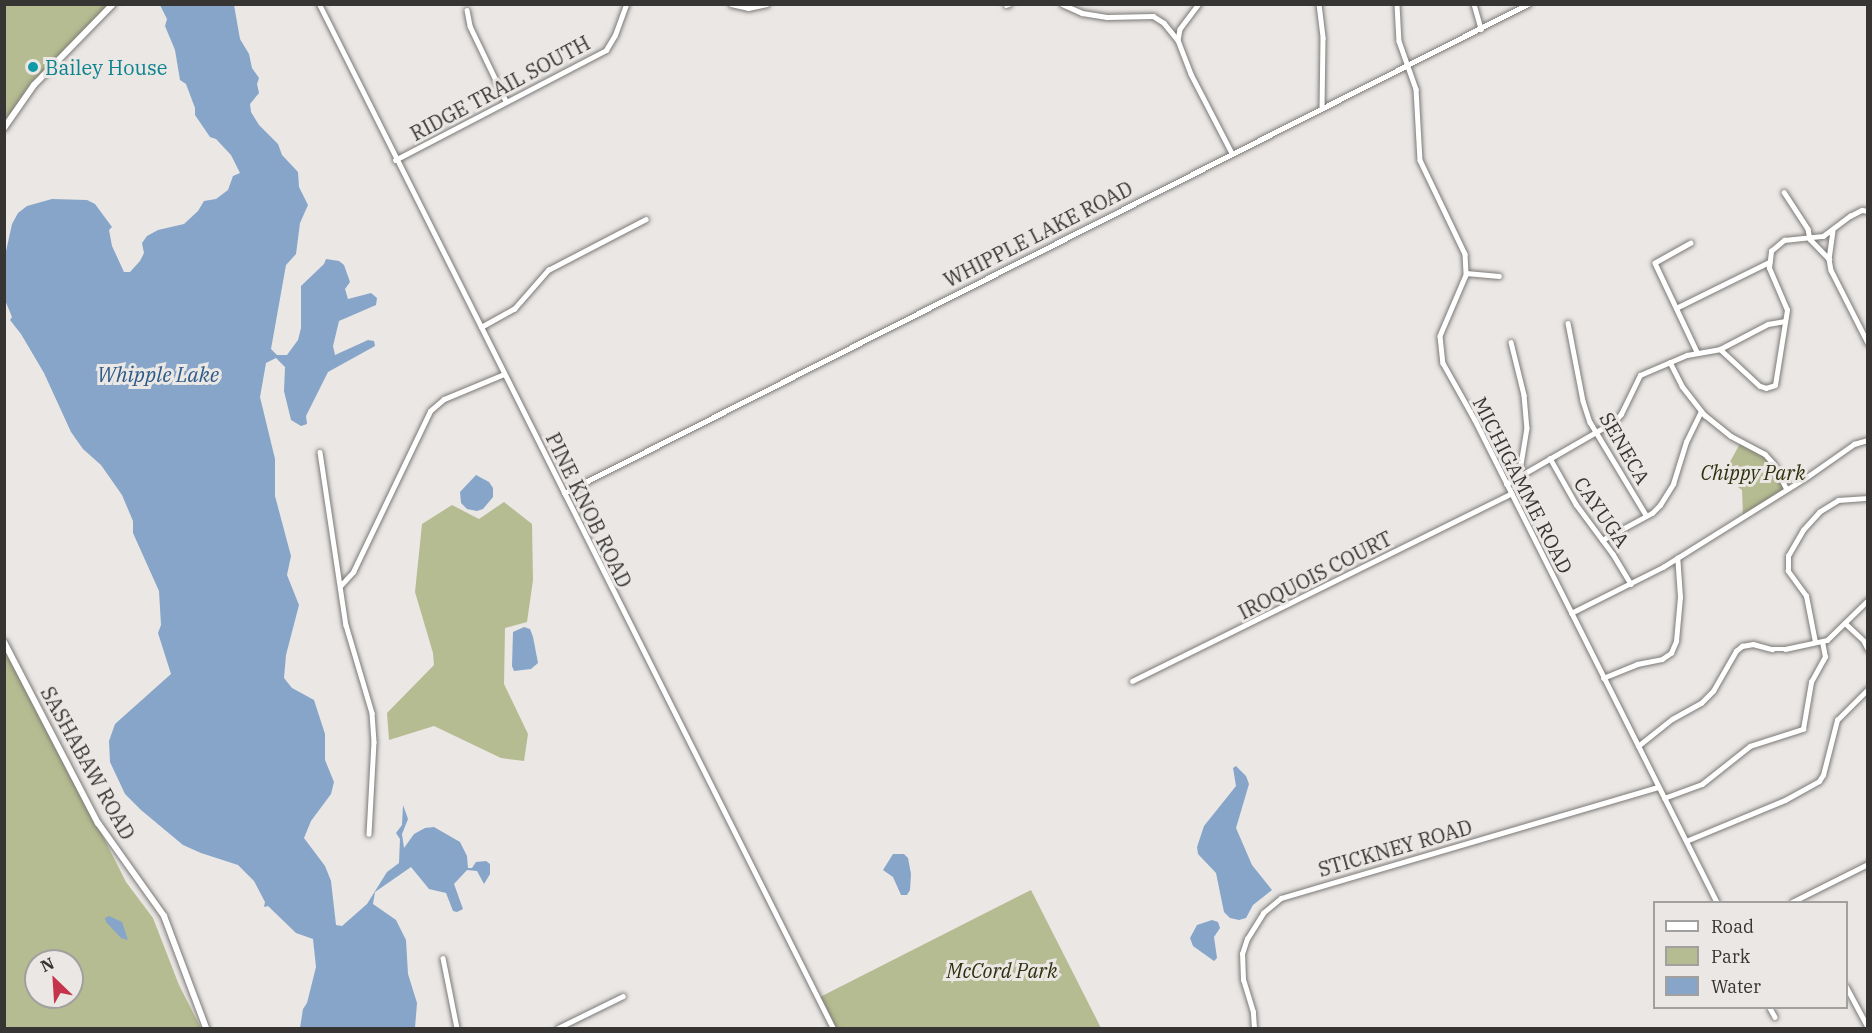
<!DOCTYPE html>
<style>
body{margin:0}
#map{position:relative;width:1872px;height:1033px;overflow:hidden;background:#eae7e5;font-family:"IBM Plex Serif",serif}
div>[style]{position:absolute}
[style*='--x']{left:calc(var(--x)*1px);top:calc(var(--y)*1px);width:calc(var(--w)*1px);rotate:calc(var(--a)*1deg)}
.green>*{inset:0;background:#b6bc91}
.water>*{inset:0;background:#86a5c8}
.roads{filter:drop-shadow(0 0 2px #7b7976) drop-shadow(0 0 2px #7b7976)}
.minor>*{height:4.5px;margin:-2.25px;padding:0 2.25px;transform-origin:2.25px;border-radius:2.25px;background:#fff}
.tertiary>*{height:5px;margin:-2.5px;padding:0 2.5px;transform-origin:2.5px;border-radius:2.5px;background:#fff}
.secondary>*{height:6px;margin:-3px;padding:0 3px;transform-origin:3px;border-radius:3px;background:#fff}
.dots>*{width:16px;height:16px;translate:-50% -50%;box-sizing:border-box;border:3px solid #eae7e5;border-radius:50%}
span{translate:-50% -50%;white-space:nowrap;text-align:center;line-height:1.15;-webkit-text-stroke:6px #eae7e5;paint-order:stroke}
.culture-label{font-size:20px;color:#0d838f}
.left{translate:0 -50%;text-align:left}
.street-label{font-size:20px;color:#363534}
.park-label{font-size:20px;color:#2d310d;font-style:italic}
.water-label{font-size:21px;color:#2e5a88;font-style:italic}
.frame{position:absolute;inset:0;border:6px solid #363534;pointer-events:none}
.legend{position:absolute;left:1653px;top:901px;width:195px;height:108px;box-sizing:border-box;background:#eae7e5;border:2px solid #a2a09e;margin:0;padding:8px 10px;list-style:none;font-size:18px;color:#363534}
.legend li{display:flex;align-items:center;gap:12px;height:30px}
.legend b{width:30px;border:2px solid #a2a09e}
.north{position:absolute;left:24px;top:949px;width:60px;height:60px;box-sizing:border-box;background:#eae7e5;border:2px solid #a2a09e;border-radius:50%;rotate:335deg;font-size:16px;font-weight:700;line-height:24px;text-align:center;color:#363534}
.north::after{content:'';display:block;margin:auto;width:21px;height:27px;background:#c5344c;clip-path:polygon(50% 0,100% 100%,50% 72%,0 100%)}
</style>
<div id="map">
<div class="green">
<i style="clip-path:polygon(4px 5px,109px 5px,30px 84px,5px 122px)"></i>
<i style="clip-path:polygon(1741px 442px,1770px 459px,1786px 488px,1743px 516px,1742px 490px,1722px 476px)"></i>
<i style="clip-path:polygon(504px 502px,532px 524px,533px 580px,527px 622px,505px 628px,504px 684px,528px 734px,524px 761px,501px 758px,434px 726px,389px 740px,387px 713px,434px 665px,433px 653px,415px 592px,422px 524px,452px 505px,479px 519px)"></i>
<i style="clip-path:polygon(evenodd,4px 640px,126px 882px,153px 918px,179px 985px,201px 1028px,5px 1028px,4px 640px,36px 961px,72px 961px,72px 997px,36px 997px,36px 961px)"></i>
<i style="clip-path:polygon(1031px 890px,1101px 1028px,836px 1028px,820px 997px)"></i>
</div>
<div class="water">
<i style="clip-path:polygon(160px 5px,234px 5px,240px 39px,249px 54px,252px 68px,259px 78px,257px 84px,259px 93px,250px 104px,251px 112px,259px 125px,278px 144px,282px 155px,298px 172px,299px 187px,308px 205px,300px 223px,296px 254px,286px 265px,271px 349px,277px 355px,287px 355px,298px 340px,301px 328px,301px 286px,324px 264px,326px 259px,339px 261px,344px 265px,350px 282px,345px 289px,348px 299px,371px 293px,377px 298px,376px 305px,339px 321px,333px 346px,335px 355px,368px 340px,374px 341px,375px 346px,328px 372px,306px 416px,307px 424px,301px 426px,291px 420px,284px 391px,285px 367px,276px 358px,266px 363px,260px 397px,275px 459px,275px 496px,291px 556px,287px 575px,299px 605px,286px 655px,284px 678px,292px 688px,314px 700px,325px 734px,325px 760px,334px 782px,331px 794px,311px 821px,304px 838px,325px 866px,331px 881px,336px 925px,342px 926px,367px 904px,387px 872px,399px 863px,400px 839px,396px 833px,402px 825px,403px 805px,408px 819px,402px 834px,404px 848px,414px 834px,425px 828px,434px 827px,460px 842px,467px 856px,468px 868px,472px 868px,476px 862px,486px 861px,490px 864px,490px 874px,484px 884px,477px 871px,467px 870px,454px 884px,463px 909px,457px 912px,453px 911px,446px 893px,429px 889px,411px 867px,375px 892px,373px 904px,396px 920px,406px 940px,408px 974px,417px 1003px,415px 1028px,300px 1028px,303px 1009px,307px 1003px,316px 967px,313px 939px,296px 933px,268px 906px,264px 907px,265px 902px,254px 881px,238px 865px,201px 853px,183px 845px,141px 810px,125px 794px,110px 762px,109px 741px,115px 724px,171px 674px,158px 633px,161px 625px,159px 591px,133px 533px,133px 521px,122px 495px,101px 465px,83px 449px,71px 432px,44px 373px,21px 334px,10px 320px,12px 317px,5px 300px,5px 256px,12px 224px,18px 213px,27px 206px,52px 199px,87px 200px,95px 204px,112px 227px,109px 230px,112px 246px,124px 272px,130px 272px,140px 261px,144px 253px,142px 243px,147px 236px,158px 230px,184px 224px,198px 211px,204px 201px,216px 199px,228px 190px,233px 176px,240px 173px,231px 155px,216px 139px,210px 137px,195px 115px,195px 108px,186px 84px,180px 80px,175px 50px,165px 26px,167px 19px)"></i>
<i style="clip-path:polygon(476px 475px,489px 482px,493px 488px,493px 497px,483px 509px,477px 511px,467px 509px,461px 503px,460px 492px)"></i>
<i style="clip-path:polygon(524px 627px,530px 629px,533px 637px,538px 663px,531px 669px,514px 671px,512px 666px,513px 632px)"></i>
<i style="clip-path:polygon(1236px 766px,1246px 776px,1249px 784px,1236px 828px,1252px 865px,1272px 890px,1253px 905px,1246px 918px,1239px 920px,1230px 918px,1224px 912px,1216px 873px,1198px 854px,1197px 847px,1204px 826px,1236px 786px,1233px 768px)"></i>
<i style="clip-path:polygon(893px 854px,904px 854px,908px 858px,911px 874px,910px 890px,907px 895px,901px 895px,893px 877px,883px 870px)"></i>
<i style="clip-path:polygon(109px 916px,122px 922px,128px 940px,121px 938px,106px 922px,105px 918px)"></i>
<i style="clip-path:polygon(1212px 920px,1218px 922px,1220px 928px,1214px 937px,1217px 958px,1214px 961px,1193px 946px,1190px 938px,1197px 925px)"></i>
</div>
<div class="roads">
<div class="minor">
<i style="--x:731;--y:4;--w:17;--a:13"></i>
<i style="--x:748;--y:8;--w:19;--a:-12"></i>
<i style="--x:1062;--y:4;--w:22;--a:24"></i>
<i style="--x:1082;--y:13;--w:25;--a:9"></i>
<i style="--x:1107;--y:17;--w:46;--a:-1.2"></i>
<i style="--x:1153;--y:16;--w:13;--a:32"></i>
<i style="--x:1164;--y:23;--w:22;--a:51"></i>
<i style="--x:1199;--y:4;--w:31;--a:127"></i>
<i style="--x:1180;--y:29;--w:11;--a:100"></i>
<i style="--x:1178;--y:40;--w:36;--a:69"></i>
<i style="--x:1191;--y:74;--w:89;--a:62.6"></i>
<i style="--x:1319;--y:4;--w:34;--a:83"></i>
<i style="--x:1323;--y:38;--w:70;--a:90.8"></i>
<i style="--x:1397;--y:4;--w:37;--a:87"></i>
<i style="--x:1399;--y:41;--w:51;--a:70.5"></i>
<i style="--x:1416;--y:89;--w:71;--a:86.8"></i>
<i style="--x:1420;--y:160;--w:104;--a:64.4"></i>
<i style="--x:1465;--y:254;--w:21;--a:87"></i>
<i style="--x:1466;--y:275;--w:66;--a:113.1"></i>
<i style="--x:1440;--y:336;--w:27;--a:84"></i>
<i style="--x:1443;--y:363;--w:65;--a:60.7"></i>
<i style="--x:1475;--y:420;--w:539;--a:63.34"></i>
<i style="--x:1474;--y:4;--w:26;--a:74"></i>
<i style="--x:1006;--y:5;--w:3;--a:-18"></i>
<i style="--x:467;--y:10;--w:16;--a:79"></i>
<i style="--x:470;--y:26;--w:83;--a:64.4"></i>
<i style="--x:395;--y:160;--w:238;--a:-27.5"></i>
<i style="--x:606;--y:50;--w:17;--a:-59"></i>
<i style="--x:615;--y:35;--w:33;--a:-70"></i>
<i style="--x:1784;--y:192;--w:44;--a:57"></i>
<i style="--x:1808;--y:229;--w:10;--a:79"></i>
<i style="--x:1810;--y:239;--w:28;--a:46"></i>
<i style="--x:1833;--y:231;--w:28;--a:98"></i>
<i style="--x:1829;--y:259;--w:11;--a:80"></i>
<i style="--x:1831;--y:270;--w:82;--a:63.1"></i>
<i style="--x:1691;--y:243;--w:41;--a:150.9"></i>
<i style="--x:1655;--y:263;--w:98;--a:64.7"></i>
<i style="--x:1466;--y:273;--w:33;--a:5"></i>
<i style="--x:1676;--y:308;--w:104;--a:-26.3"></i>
<i style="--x:1568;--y:323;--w:79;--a:79.1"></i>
<i style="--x:1583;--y:401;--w:22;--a:72"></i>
<i style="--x:1590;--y:422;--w:109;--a:58.9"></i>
<i style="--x:481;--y:327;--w:38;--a:-29"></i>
<i style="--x:514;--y:309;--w:52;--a:-48.9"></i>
<i style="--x:548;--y:270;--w:110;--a:-27.5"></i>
<i style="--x:1511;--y:342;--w:55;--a:76.2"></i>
<i style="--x:1524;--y:395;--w:33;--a:85"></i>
<i style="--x:1527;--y:428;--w:50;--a:99.3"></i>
<i style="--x:1720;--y:349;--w:54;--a:-27.5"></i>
<i style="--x:1768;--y:324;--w:17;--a:-10"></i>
<i style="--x:1670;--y:362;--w:27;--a:63"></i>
<i style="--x:1682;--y:386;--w:37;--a:52"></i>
<i style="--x:1705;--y:415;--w:33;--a:39"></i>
<i style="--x:1731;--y:436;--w:38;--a:28"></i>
<i style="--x:1765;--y:454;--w:13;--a:48"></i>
<i style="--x:1774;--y:464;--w:27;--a:63"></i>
<i style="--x:320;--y:452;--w:175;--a:81.5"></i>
<i style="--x:346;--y:625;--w:92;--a:73.5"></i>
<i style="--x:372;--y:713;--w:29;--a:86"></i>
<i style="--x:374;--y:742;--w:92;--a:93.1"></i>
<i style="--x:1550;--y:458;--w:53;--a:60.5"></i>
<i style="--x:1576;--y:504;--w:62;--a:53.5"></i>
<i style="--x:1613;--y:554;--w:35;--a:59"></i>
<i style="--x:1506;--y:484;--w:126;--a:-30"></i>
<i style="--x:1615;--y:421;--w:9;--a:-49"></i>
<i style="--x:1621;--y:414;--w:43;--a:-64"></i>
<i style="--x:1640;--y:375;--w:51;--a:-23.1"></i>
<i style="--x:1687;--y:355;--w:34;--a:-10"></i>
<i style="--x:1720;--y:349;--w:54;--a:42.8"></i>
<i style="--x:1760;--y:386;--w:6;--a:18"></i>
<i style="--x:1766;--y:388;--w:9;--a:-18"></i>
<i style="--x:1775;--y:385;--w:76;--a:-80.9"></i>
<i style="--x:1787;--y:310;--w:46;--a:-113.2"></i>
<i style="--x:1769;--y:268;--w:17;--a:-83"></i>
<i style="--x:1771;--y:251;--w:17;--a:-40"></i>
<i style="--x:1784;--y:240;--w:39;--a:-6"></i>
<i style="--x:1823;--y:236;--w:34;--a:-37"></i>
<i style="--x:1850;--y:216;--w:13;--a:-27"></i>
<i style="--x:1862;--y:210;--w:6;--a:9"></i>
<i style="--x:564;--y:493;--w:1081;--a:-26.9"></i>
<i style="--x:1602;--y:540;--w:57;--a:-28.4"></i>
<i style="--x:1652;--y:513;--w:11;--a:-45"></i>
<i style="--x:1660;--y:505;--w:25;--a:-58"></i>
<i style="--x:1673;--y:484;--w:44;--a:-72.8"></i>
<i style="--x:1686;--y:442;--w:34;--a:-64"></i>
<i style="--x:341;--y:585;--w:18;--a:-47"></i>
<i style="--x:353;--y:572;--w:178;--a:-64.4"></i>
<i style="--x:430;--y:411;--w:18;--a:-41"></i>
<i style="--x:444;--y:399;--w:65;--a:-22.6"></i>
<i style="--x:1571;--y:613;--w:103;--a:-26.6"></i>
<i style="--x:1663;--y:567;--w:166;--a:-32"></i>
<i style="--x:1804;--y:479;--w:61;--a:-35"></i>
<i style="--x:1854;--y:444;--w:15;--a:-16"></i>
<i style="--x:1845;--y:623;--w:26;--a:43"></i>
<i style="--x:1864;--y:641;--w:9;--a:63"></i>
<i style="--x:1815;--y:642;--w:47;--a:-101.1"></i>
<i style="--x:1806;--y:596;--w:31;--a:-126"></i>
<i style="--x:1788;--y:571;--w:15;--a:-90"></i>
<i style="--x:1788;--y:556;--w:30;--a:-60"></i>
<i style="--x:1803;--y:530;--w:24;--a:-48"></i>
<i style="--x:1819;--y:512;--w:22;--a:-32"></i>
<i style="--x:1838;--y:500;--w:30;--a:-4"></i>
<i style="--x:1603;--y:678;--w:37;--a:-22"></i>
<i style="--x:1637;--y:664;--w:25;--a:-11"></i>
<i style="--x:1662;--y:659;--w:11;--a:-34"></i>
<i style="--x:1671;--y:653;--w:13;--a:-67"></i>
<i style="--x:1676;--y:641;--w:44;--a:-84.8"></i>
<i style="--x:1680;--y:597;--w:39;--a:-94"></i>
<i style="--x:1132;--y:681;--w:423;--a:-26.3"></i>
<i style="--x:1638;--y:746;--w:43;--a:-38.5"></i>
<i style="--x:1672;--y:719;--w:33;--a:-29"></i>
<i style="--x:1701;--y:703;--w:17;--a:-45"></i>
<i style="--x:1713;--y:691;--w:46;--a:-60.1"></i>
<i style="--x:1736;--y:651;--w:8;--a:-40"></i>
<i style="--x:1742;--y:646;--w:11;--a:-10"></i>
<i style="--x:1753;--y:644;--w:20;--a:15"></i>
<i style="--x:1772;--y:649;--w:13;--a:0"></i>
<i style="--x:1785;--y:649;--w:43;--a:-12.1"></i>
<i style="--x:1827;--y:640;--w:57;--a:-44.3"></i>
<i style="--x:1664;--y:798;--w:40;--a:-20.2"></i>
<i style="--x:1702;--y:784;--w:61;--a:-38.4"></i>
<i style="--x:1750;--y:746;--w:56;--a:-17.8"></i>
<i style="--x:1803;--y:729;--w:48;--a:-80.3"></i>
<i style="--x:1811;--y:682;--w:29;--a:-61"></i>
<i style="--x:1825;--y:657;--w:15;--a:-101"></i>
<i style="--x:1686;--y:841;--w:107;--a:-22.5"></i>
<i style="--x:1785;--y:800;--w:39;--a:-29"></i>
<i style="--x:1819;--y:781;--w:7;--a:-56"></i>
<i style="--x:1823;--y:775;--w:57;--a:-75.7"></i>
<i style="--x:1837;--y:720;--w:44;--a:-45"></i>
<i style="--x:1792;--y:902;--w:85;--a:-26.6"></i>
<i style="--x:443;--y:958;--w:71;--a:78.7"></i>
<i style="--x:1846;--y:986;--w:47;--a:61.8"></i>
<i style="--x:1770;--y:1008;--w:10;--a:61"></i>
<i style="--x:558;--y:1028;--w:72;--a:-26.2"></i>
<i style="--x:1254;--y:1028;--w:16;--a:-94"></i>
<i style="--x:1253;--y:1012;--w:34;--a:-107"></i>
<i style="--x:1243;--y:980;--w:26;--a:-92"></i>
<i style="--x:1242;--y:954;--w:16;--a:-72"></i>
<i style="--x:1247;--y:939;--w:31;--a:-58"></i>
<i style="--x:1263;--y:913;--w:23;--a:-40"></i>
<i style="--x:1281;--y:898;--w:393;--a:-16.4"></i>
</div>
<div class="tertiary">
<i style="--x:319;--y:4;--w:1146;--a:63.35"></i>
</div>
<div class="secondary">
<i style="--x:4;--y:128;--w:52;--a:-55.1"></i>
<i style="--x:34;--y:85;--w:113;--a:-45.7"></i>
<i style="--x:4;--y:642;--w:204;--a:62.6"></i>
<i style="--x:98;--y:823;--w:114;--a:54.6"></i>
<i style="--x:164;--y:916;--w:120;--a:69.4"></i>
</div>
</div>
<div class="dots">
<i style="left:33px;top:67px;background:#0f9aa8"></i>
</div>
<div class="culture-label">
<span class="left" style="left:45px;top:67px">Bailey House</span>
</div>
<div class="street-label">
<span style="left:500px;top:88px;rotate:-28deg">RIDGE TRAIL SOUTH</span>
<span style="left:1038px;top:234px;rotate:-27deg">WHIPPLE LAKE ROAD</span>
<span style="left:1625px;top:448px;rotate:60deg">SENECA</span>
<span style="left:1523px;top:485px;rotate:63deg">MICHIGAMME ROAD</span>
<span style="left:589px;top:510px;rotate:64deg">PINE KNOB ROAD</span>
<span style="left:1602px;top:512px;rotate:55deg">CAYUGA</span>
<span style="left:1315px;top:575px;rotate:-27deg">IROQUOIS COURT</span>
<span style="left:88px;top:763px;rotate:61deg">SASHABAW ROAD</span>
<span style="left:1395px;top:848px;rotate:-16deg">STICKNEY ROAD</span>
</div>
<div class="park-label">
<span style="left:1753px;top:472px">Chippy Park</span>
<span style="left:1002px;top:970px">McCord Park</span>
</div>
<div class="water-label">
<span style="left:158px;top:374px">Whipple Lake</span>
</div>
<div class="frame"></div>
<ul class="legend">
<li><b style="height:8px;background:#fff"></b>Road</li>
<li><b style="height:16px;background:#b6bc91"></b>Park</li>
<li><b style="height:16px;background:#86a5c8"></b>Water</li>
</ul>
<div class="north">N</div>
</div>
